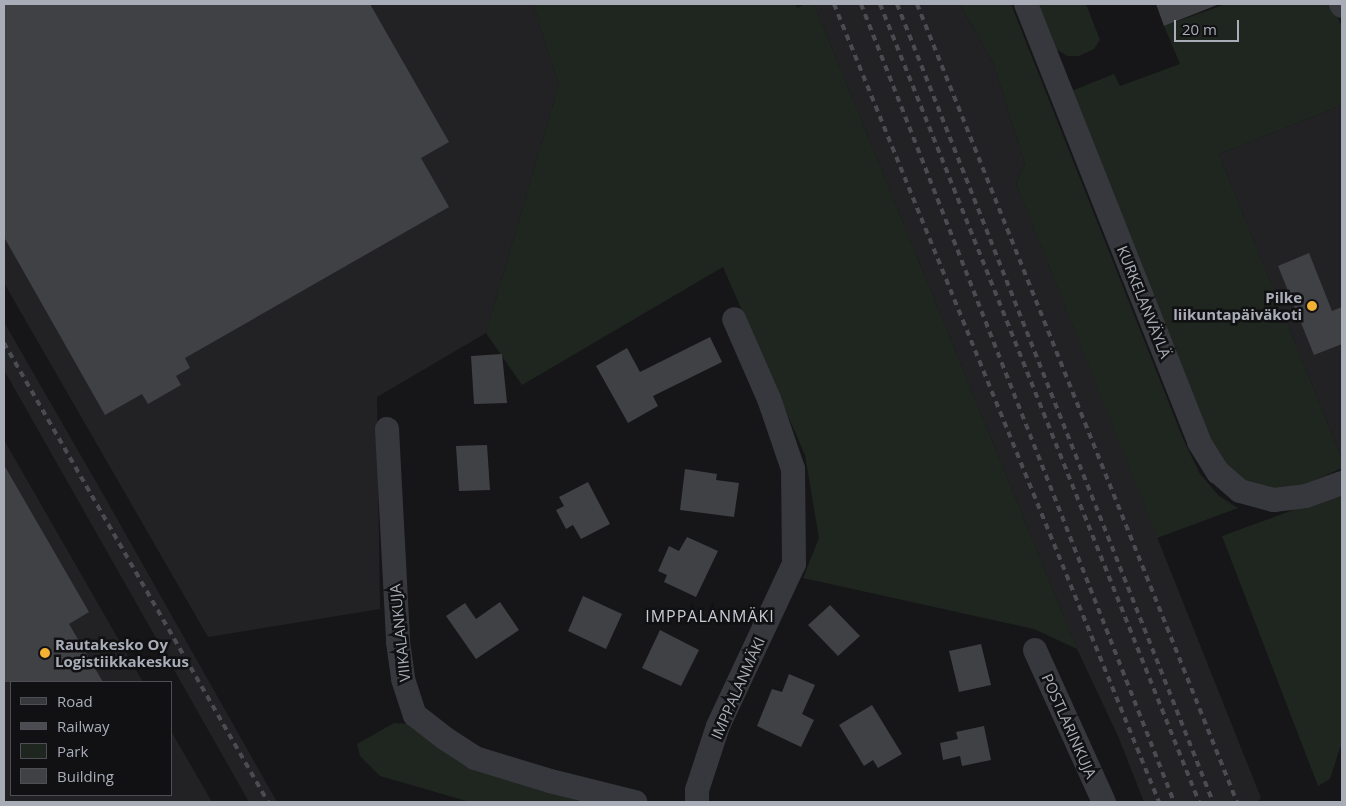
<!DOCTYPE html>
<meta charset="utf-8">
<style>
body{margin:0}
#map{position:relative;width:1346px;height:806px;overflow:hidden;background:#161618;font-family:"Open Sans",sans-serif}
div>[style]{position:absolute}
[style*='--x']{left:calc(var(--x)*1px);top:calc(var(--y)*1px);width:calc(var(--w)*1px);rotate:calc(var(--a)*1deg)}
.built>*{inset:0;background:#222225}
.green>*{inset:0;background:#1e261f}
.building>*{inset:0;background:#404145}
.minor>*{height:24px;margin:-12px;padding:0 12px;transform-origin:12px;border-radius:12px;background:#37383d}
.rail>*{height:4px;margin-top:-2px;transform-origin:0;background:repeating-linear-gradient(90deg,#4a4c52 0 6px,transparent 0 11px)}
.dots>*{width:14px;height:14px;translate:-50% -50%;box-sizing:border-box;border:2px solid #111113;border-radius:50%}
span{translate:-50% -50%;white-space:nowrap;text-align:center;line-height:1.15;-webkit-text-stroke:5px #111113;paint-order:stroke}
.poi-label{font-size:15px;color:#a8adb8;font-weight:700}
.right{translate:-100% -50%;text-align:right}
.left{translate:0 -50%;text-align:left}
.street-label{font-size:15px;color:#a8adb8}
.neighbourhood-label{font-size:16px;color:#c9ccd4;letter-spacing:1px}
.frame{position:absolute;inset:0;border:5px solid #a8adb8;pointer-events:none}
.legend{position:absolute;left:10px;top:681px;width:162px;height:115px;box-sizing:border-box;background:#111113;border:1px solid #4d4f55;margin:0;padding:6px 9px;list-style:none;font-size:15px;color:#a8adb8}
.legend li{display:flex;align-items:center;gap:10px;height:25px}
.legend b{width:25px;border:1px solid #4d4f55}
.scale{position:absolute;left:1174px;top:20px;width:65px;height:22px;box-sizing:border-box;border:2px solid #a8adb8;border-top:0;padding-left:6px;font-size:15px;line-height:18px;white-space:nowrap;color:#a8adb8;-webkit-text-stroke:4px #111113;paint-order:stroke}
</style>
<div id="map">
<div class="built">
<i style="clip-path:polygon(4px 4px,533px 4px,559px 84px,486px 333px,377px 397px,380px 609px,208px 637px,4px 283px)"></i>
<i style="clip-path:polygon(814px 4px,960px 4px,994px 65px,1025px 164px,1016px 183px,1261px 798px,1257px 802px,1144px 802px,1118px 736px,1077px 649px)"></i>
<i style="clip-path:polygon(1342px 105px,1342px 459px,1219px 154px)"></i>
<i style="clip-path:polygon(4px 322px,107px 501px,277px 802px,249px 802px,4px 370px)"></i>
<i style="clip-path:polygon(4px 440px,143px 682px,11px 682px,11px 795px,171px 795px,171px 731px,212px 802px,4px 802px)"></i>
</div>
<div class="green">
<i style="clip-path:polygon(533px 4px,796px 4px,797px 8px,805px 4px,814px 4px,1077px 649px,1034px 629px,803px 578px,819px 538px,805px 455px,723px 267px,522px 385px,486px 333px,559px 84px)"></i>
<i style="clip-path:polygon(960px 4px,1011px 4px,1184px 441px,1200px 474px,1219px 496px,1238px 508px,1157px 538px,1016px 183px,1025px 164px,994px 65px)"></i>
<i style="clip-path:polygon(1038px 4px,1086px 4px,1100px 40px,1094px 49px,1079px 56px,1067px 56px,1056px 49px)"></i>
<i style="clip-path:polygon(1226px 4px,1333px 4px,1342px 28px,1342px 105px,1219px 154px,1342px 459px,1342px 468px,1290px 491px,1251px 486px,1223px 466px,1205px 438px,1069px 92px,1114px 74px,1120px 86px,1180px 64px,1164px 26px)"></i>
<i style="clip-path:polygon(1342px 492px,1342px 747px,1340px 748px,1330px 779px,1318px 786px,1222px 536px)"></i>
<i style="clip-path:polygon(394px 723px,410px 724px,613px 802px,470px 802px,380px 776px,360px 756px,357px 744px)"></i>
</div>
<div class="building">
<i style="clip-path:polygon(4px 4px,370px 4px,449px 142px,421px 158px,449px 207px,185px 358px,190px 368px,176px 376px,181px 385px,148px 404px,142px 394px,105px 415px,4px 237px)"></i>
<i style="clip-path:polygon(1156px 4px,1217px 4px,1217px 5px,1164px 26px)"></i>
<i style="clip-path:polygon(1309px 253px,1332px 311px,1342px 307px,1342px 344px,1314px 355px,1278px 266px)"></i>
<i style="clip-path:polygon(710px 337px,722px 362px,653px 396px,658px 406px,628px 423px,596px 366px,627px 348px,640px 372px)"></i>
<i style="clip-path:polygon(502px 354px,507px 403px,474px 404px,471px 356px)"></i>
<i style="clip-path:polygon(487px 445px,490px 490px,459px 491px,456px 446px)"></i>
<i style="clip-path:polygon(4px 465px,89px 612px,69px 624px,103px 682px,4px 682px)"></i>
<i style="clip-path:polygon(685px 469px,717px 474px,716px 480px,739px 483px,734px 517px,680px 510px)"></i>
<i style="clip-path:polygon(588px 482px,610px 524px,581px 539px,573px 525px,566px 529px,556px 510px,564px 506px,559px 497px)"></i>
<i style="clip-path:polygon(687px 537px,718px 551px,696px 597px,664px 582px,667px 575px,658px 571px,669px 546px,679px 551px)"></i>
<i style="clip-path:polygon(583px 596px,622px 614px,606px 649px,568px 631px)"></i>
<i style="clip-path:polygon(500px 602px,519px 630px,476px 659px,446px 616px,465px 603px,476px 619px)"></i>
<i style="clip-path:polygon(830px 605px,860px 636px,838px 656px,808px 625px)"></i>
<i style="clip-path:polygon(660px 630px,699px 650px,681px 686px,642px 668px)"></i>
<i style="clip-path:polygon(981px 644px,991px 685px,959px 692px,949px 651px)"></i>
<i style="clip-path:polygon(789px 674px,815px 685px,802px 714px,814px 720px,801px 747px,757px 726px,772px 689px,782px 692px)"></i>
<i style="clip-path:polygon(872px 705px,902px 754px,878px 768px,873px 760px,864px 766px,839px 725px)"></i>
<i style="clip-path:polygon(984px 726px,991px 760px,962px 766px,960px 756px,943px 760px,940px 743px,958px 739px,956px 732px)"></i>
</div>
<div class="minor">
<i style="--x:1026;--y:4;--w:471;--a:68.4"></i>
<i style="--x:1199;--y:442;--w:36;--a:58"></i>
<i style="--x:1218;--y:472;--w:29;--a:41"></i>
<i style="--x:1240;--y:491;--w:35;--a:15"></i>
<i style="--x:1274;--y:500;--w:32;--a:-7"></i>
<i style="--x:1306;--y:496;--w:38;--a:-20"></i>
<i style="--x:1341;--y:4;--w:2;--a:63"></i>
<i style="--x:387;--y:429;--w:213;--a:87"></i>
<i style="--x:398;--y:642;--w:37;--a:82"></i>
<i style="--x:403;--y:679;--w:38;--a:72"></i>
<i style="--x:415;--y:715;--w:39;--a:38"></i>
<i style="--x:446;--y:739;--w:35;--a:33"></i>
<i style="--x:475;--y:758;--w:78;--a:17"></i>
<i style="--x:550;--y:781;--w:88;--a:13.9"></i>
<i style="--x:1035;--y:650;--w:167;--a:65.6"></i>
<i style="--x:697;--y:802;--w:12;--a:-90"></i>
<i style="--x:697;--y:790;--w:67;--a:-71.8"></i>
<i style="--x:718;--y:726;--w:179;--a:-64.9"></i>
<i style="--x:794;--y:564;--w:95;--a:-90.6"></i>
<i style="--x:793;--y:469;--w:74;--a:-108.9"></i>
<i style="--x:769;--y:399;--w:87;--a:-113.6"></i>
</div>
<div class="rail">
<i style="--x:834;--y:4;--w:862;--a:67.84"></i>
<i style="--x:861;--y:4;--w:857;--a:68.58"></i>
<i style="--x:880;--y:4;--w:859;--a:68.21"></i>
<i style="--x:897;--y:4;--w:858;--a:68.4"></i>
<i style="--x:917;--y:4;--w:860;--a:68.15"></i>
<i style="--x:4;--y:343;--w:530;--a:60.09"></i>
</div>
<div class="dots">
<i style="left:1312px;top:306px;background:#f2b134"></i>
<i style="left:45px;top:653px;background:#f2b134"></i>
</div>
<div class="poi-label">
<span class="right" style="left:1302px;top:306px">Pilke<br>liikuntapäiväkoti</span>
<span class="left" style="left:55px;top:653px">Rautakesko Oy<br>Logistiikkakeskus</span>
</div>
<div class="street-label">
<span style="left:1144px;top:302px;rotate:68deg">KURKELANVÄYLÄ</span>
<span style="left:400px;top:633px;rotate:-96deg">VIIKALANKUJA</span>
<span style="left:738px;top:688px;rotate:-66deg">IMPPALANMÄKI</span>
<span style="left:1069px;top:726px;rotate:66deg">POSTLARINKUJA</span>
</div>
<div class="neighbourhood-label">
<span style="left:710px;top:616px">IMPPALANMÄKI</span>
</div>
<div class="frame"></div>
<ul class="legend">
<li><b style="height:6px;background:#37383d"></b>Road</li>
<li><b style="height:6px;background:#4a4c52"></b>Railway</li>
<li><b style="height:14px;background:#1e261f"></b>Park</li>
<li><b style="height:14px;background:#404145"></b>Building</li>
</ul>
<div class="scale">20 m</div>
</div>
